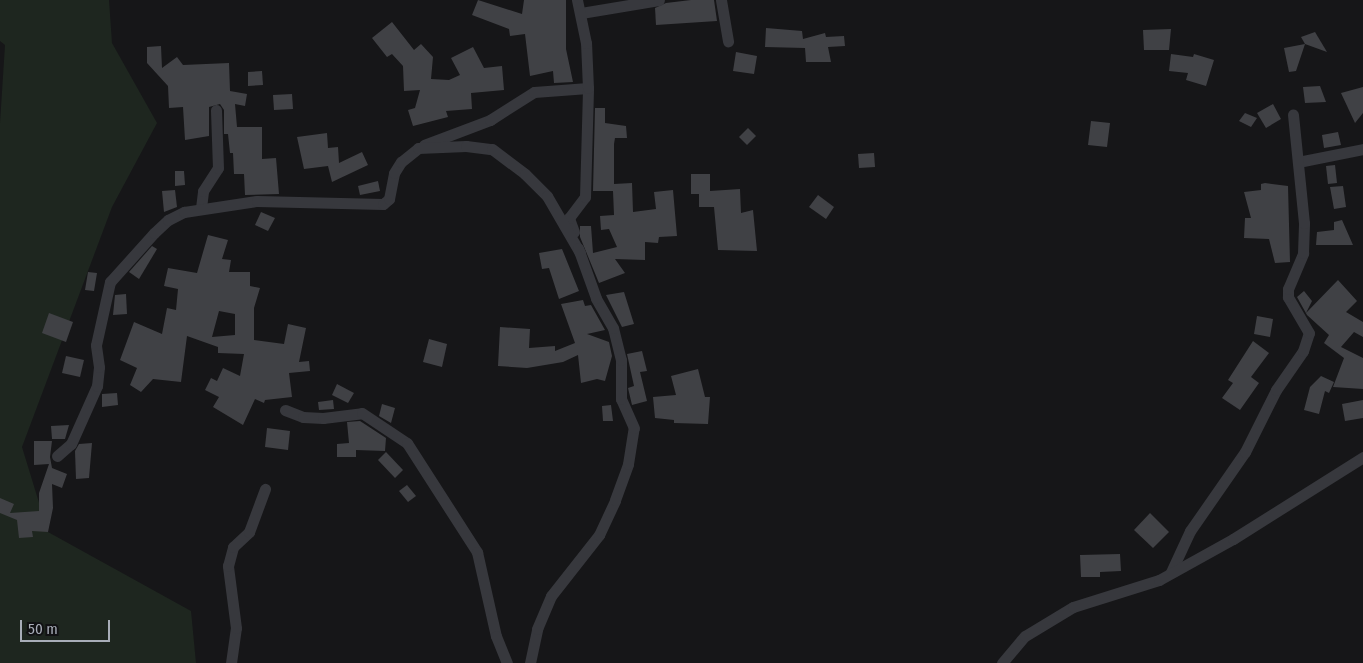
<!DOCTYPE html>
<style>
body{margin:0}
#map{position:relative;width:1363px;height:663px;overflow:hidden;background:#161618;font-family:"Fira Sans Condensed",sans-serif}
div>[style]{position:absolute}
[style*='--x']{left:calc(var(--x)*1px);top:calc(var(--y)*1px);width:calc(var(--w)*1px);rotate:calc(var(--a)*1deg)}
.green>*{inset:0;background:#1e261f}
.building>*{inset:0;background:#404145}
.street>*{height:11px;margin:-5.5px;padding:0 5.5px;transform-origin:5.5px;border-radius:5.5px;background:#37383d}
span{translate:-50% -50%;white-space:nowrap;text-align:center;line-height:1.15;-webkit-text-stroke:4.5px #111113;paint-order:stroke}
.scale{position:absolute;left:20px;top:620px;width:90px;height:22px;box-sizing:border-box;border:2px solid #a8adb8;border-top:0;padding-left:6px;font-size:15px;line-height:18px;white-space:nowrap;color:#a8adb8;-webkit-text-stroke:4px #111113;paint-order:stroke}
</style>
<div id="map">
<div class="green">
<i style="clip-path:polygon(0 0,109px 0,112px 43px,157px 123px,112px 207px,22px 447px,48px 532px,191px 611px,196px 663px,0 663px,0 123px,5px 45px,0 41px)"></i>
</div>
<div class="building">
<i style="clip-path:polygon(478px 0,522px 14px,524px 0,566px 0,566px 49px,573px 82px,554px 83px,553px 71px,530px 76px,525px 34px,510px 36px,509px 29px,472px 15px)"></i>
<i style="clip-path:polygon(691px 0,714px 0,717px 21px,656px 25px,655px 8px,666px 3px)"></i>
<i style="clip-path:polygon(392px 22px,414px 50px,421px 44px,433px 57px,431px 79px,449px 80px,460px 75px,451px 58px,473px 47px,484px 68px,502px 66px,504px 90px,471px 93px,472px 109px,446px 111px,448px 117px,413px 126px,408px 110px,415px 108px,420px 90px,404px 91px,403px 66px,392px 54px,387px 57px,372px 38px)"></i>
<i style="clip-path:polygon(766px 28px,802px 31px,803px 39px,825px 33px,826px 37px,844px 36px,845px 46px,828px 47px,831px 62px,806px 62px,805px 48px,765px 47px)"></i>
<i style="clip-path:polygon(1171px 29px,1169px 50px,1144px 50px,1143px 30px)"></i>
<i style="clip-path:polygon(1315px 32px,1327px 52px,1305px 44px,1301px 37px)"></i>
<i style="clip-path:polygon(1305px 44px,1296px 71px,1289px 72px,1284px 48px)"></i>
<i style="clip-path:polygon(161px 46px,162px 68px,177px 57px,183px 65px,229px 63px,230px 91px,247px 94px,245px 106px,235px 104px,237px 127px,262px 127px,262px 159px,276px 158px,279px 194px,245px 195px,244px 174px,234px 174px,233px 153px,230px 153px,228px 134px,224px 134px,224px 110px,220px 104px,209px 107px,209px 136px,185px 140px,183px 107px,169px 108px,168px 86px,147px 63px,147px 47px)"></i>
<i style="clip-path:polygon(736px 52px,757px 56px,754px 74px,733px 71px)"></i>
<i style="clip-path:polygon(1171px 54px,1193px 57px,1194px 54px,1214px 60px,1206px 86px,1186px 80px,1188px 73px,1169px 71px)"></i>
<i style="clip-path:polygon(262px 71px,263px 85px,248px 86px,248px 72px)"></i>
<i style="clip-path:polygon(1320px 86px,1326px 102px,1305px 103px,1303px 87px)"></i>
<i style="clip-path:polygon(1363px 87px,1363px 113px,1355px 123px,1341px 93px)"></i>
<i style="clip-path:polygon(292px 94px,293px 109px,274px 110px,273px 95px)"></i>
<i style="clip-path:polygon(1273px 104px,1281px 119px,1266px 128px,1257px 113px)"></i>
<i style="clip-path:polygon(595px 108px,605px 108px,605px 123px,626px 126px,627px 138px,615px 138px,614px 144px,614px 184px,632px 183px,633px 212px,656px 209px,654px 192px,673px 190px,677px 236px,659px 237px,658px 243px,645px 242px,645px 260px,615px 259px,625px 273px,599px 283px,580px 237px,580px 226px,591px 226px,593px 253px,617px 247px,609px 229px,601px 230px,600px 216px,614px 215px,613px 191px,593px 191px)"></i>
<i style="clip-path:polygon(1245px 113px,1257px 118px,1251px 127px,1239px 121px)"></i>
<i style="clip-path:polygon(1091px 121px,1110px 123px,1107px 147px,1088px 145px)"></i>
<i style="clip-path:polygon(748px 128px,756px 136px,747px 145px,739px 137px)"></i>
<i style="clip-path:polygon(1338px 132px,1341px 145px,1324px 148px,1322px 135px)"></i>
<i style="clip-path:polygon(327px 133px,328px 148px,338px 147px,339px 163px,362px 152px,368px 165px,332px 182px,328px 166px,304px 169px,297px 137px)"></i>
<i style="clip-path:polygon(874px 153px,875px 167px,859px 168px,858px 154px)"></i>
<i style="clip-path:polygon(1335px 165px,1337px 183px,1328px 184px,1326px 166px)"></i>
<i style="clip-path:polygon(175px 171px,184px 171px,185px 185px,175px 186px)"></i>
<i style="clip-path:polygon(691px 174px,710px 174px,710px 191px,740px 189px,741px 213px,753px 210px,757px 251px,718px 250px,714px 207px,699px 207px,699px 194px,691px 194px)"></i>
<i style="clip-path:polygon(378px 181px,380px 191px,360px 195px,358px 186px)"></i>
<i style="clip-path:polygon(1265px 183px,1288px 186px,1290px 262px,1275px 263px,1269px 239px,1244px 238px,1245px 218px,1251px 218px,1244px 192px,1261px 190px,1261px 184px)"></i>
<i style="clip-path:polygon(1343px 186px,1346px 207px,1334px 209px,1330px 187px)"></i>
<i style="clip-path:polygon(175px 190px,177px 207px,164px 212px,162px 191px)"></i>
<i style="clip-path:polygon(818px 195px,834px 207px,826px 219px,809px 207px)"></i>
<i style="clip-path:polygon(261px 212px,275px 218px,268px 231px,255px 225px)"></i>
<i style="clip-path:polygon(1342px 220px,1353px 245px,1316px 245px,1317px 232px,1334px 230px,1334px 222px)"></i>
<i style="clip-path:polygon(evenodd,208px 235px,228px 240px,222px 259px,231px 260px,229px 272px,250px 272px,250px 286px,260px 288px,254px 308px,254px 340px,284px 344px,288px 324px,306px 328px,299px 362px,309px 361px,310px 371px,289px 373px,292px 397px,265px 400px,264px 403px,255px 399px,243px 425px,213px 407px,219px 397px,205px 390px,211px 378px,217px 381px,223px 368px,240px 376px,244px 354px,218px 353px,218px 347px,187px 336px,181px 382px,153px 379px,141px 392px,130px 385px,137px 368px,120px 360px,134px 322px,162px 334px,167px 308px,176px 310px,178px 289px,164px 286px,168px 268px,197px 273px,208px 235px,219px 311px,235px 314px,235px 335px,212px 337px,219px 311px)"></i>
<i style="clip-path:polygon(152px 246px,157px 249px,139px 279px,129px 272px)"></i>
<i style="clip-path:polygon(562px 249px,579px 291px,559px 299px,549px 268px,542px 269px,539px 253px)"></i>
<i style="clip-path:polygon(88px 272px,97px 273px,94px 291px,85px 290px)"></i>
<i style="clip-path:polygon(1338px 280px,1357px 301px,1346px 312px,1363px 322px,1363px 337px,1354px 332px,1341px 347px,1363px 358px,1363px 389px,1333px 387px,1344px 358px,1324px 343px,1329px 335px,1307px 315px,1297px 297px,1304px 291px,1312px 301px,1306px 313px)"></i>
<i style="clip-path:polygon(624px 292px,634px 324px,622px 327px,606px 295px)"></i>
<i style="clip-path:polygon(126px 294px,127px 314px,113px 315px,115px 295px)"></i>
<i style="clip-path:polygon(583px 300px,585px 306px,591px 305px,605px 330px,587px 334px,609px 342px,612px 356px,605px 381px,597px 379px,581px 383px,578px 355px,563px 362px,527px 368px,498px 366px,500px 327px,530px 329px,529px 348px,555px 346px,555px 351px,575px 343px,561px 304px)"></i>
<i style="clip-path:polygon(49px 313px,73px 322px,66px 342px,42px 333px)"></i>
<i style="clip-path:polygon(1257px 316px,1273px 319px,1270px 337px,1254px 334px)"></i>
<i style="clip-path:polygon(429px 339px,447px 344px,442px 367px,423px 362px)"></i>
<i style="clip-path:polygon(1253px 341px,1269px 353px,1251px 377px,1259px 383px,1240px 410px,1222px 398px,1233px 383px,1228px 380px)"></i>
<i style="clip-path:polygon(642px 351px,647px 371px,640px 372px,647px 401px,632px 405px,628px 388px,634px 386px,627px 354px)"></i>
<i style="clip-path:polygon(66px 356px,84px 360px,80px 377px,62px 373px)"></i>
<i style="clip-path:polygon(698px 369px,705px 397px,710px 397px,708px 424px,674px 423px,674px 420px,655px 418px,653px 397px,676px 395px,671px 376px)"></i>
<i style="clip-path:polygon(1321px 376px,1334px 382px,1329px 393px,1325px 391px,1319px 414px,1304px 410px,1310px 387px)"></i>
<i style="clip-path:polygon(337px 384px,354px 393px,348px 403px,332px 395px)"></i>
<i style="clip-path:polygon(117px 393px,118px 405px,102px 407px,102px 394px)"></i>
<i style="clip-path:polygon(333px 400px,334px 409px,319px 410px,318px 402px)"></i>
<i style="clip-path:polygon(1363px 400px,1363px 418px,1345px 421px,1342px 404px)"></i>
<i style="clip-path:polygon(382px 404px,395px 408px,391px 423px,379px 416px)"></i>
<i style="clip-path:polygon(611px 405px,613px 421px,603px 421px,602px 406px)"></i>
<i style="clip-path:polygon(360px 421px,386px 438px,385px 451px,356px 450px,356px 457px,337px 457px,337px 444px,349px 443px,347px 422px)"></i>
<i style="clip-path:polygon(69px 425px,65px 439px,52px 439px,51px 426px)"></i>
<i style="clip-path:polygon(267px 428px,290px 431px,288px 450px,265px 447px)"></i>
<i style="clip-path:polygon(34px 441px,52px 441px,50px 457px,52px 468px,67px 474px,62px 488px,52px 484px,53px 508px,48px 532px,32px 531px,33px 537px,19px 538px,17px 520px,0 513px,0 498px,14px 504px,10px 513px,39px 511px,39px 493px,49px 464px,34px 465px)"></i>
<i style="clip-path:polygon(92px 443px,89px 478px,76px 479px,75px 451px,79px 444px)"></i>
<i style="clip-path:polygon(386px 452px,403px 470px,395px 478px,378px 460px)"></i>
<i style="clip-path:polygon(407px 485px,416px 496px,408px 502px,399px 491px)"></i>
<i style="clip-path:polygon(1150px 513px,1169px 532px,1153px 548px,1134px 530px)"></i>
<i style="clip-path:polygon(1120px 554px,1121px 571px,1100px 572px,1100px 577px,1081px 577px,1080px 555px)"></i>
</div>
<div class="street">
<i style="--x:721;--y:0;--w:42;--a:80.3"></i>
<i style="--x:581;--y:13;--w:79;--a:-9.5"></i>
<i style="--x:424;--y:145;--w:71;--a:-20.7"></i>
<i style="--x:490;--y:120;--w:52;--a:-32.5"></i>
<i style="--x:534;--y:92;--w:54;--a:-4.2"></i>
<i style="--x:1298;--y:162;--w:66;--a:-11.3"></i>
<i style="--x:201;--y:208;--w:17;--a:-83"></i>
<i style="--x:203;--y:191;--w:27;--a:-57"></i>
<i style="--x:218;--y:168;--w:58;--a:-92"></i>
<i style="--x:574;--y:232;--w:15;--a:-110"></i>
<i style="--x:569;--y:218;--w:26;--a:-53"></i>
<i style="--x:585;--y:197;--w:109;--a:-88.4"></i>
<i style="--x:588;--y:88;--w:45;--a:-92.5"></i>
<i style="--x:586;--y:43;--w:44;--a:-101.8"></i>
<i style="--x:285;--y:410;--w:19;--a:21"></i>
<i style="--x:303;--y:417;--w:20;--a:3"></i>
<i style="--x:323;--y:418;--w:39;--a:-7"></i>
<i style="--x:362;--y:413;--w:54;--a:33.7"></i>
<i style="--x:407;--y:443;--w:130;--a:57.3"></i>
<i style="--x:477;--y:552;--w:86;--a:77.3"></i>
<i style="--x:496;--y:636;--w:29;--a:68"></i>
<i style="--x:57;--y:456;--w:18;--a:-41"></i>
<i style="--x:71;--y:444;--w:64;--a:-65.9"></i>
<i style="--x:97;--y:386;--w:19;--a:-84"></i>
<i style="--x:99;--y:367;--w:22;--a:-98"></i>
<i style="--x:96;--y:345;--w:65;--a:-77.5"></i>
<i style="--x:110;--y:282;--w:66;--a:-48.1"></i>
<i style="--x:154;--y:233;--w:19;--a:-43"></i>
<i style="--x:168;--y:220;--w:18;--a:-27"></i>
<i style="--x:184;--y:212;--w:74;--a:-8.6"></i>
<i style="--x:257;--y:201;--w:126;--a:1.4"></i>
<i style="--x:383;--y:204;--w:8;--a:-40"></i>
<i style="--x:389;--y:199;--w:26;--a:-79"></i>
<i style="--x:394;--y:173;--w:13;--a:-58"></i>
<i style="--x:401;--y:162;--w:22;--a:-39"></i>
<i style="--x:418;--y:148;--w:48;--a:-2.4"></i>
<i style="--x:466;--y:146;--w:26;--a:7"></i>
<i style="--x:492;--y:149;--w:41;--a:37.1"></i>
<i style="--x:525;--y:174;--w:31;--a:45"></i>
<i style="--x:547;--y:196;--w:66;--a:59.9"></i>
<i style="--x:1171;--y:572;--w:45;--a:-65.1"></i>
<i style="--x:1190;--y:531;--w:96;--a:-55.2"></i>
<i style="--x:1245;--y:452;--w:69;--a:-63.4"></i>
<i style="--x:1276;--y:390;--w:47;--a:-55.3"></i>
<i style="--x:1303;--y:351;--w:19;--a:-72"></i>
<i style="--x:1309;--y:333;--w:42;--a:-120.3"></i>
<i style="--x:1288;--y:297;--w:8;--a:-90"></i>
<i style="--x:1288;--y:289;--w:39;--a:-67"></i>
<i style="--x:1303;--y:253;--w:30;--a:-88"></i>
<i style="--x:1304;--y:223;--w:109;--a:-95.8"></i>
<i style="--x:231;--y:663;--w:35;--a:-82"></i>
<i style="--x:236;--y:628;--w:63;--a:-97.4"></i>
<i style="--x:228;--y:566;--w:20;--a:-75"></i>
<i style="--x:233;--y:547;--w:22;--a:-43"></i>
<i style="--x:249;--y:532;--w:46;--a:-69.6"></i>
<i style="--x:530;--y:663;--w:35;--a:-78"></i>
<i style="--x:537;--y:629;--w:36;--a:-67"></i>
<i style="--x:551;--y:596;--w:78;--a:-51.8"></i>
<i style="--x:599;--y:535;--w:38;--a:-65"></i>
<i style="--x:615;--y:500;--w:38;--a:-70"></i>
<i style="--x:628;--y:464;--w:36;--a:-81"></i>
<i style="--x:634;--y:428;--w:32;--a:-114"></i>
<i style="--x:621;--y:399;--w:39;--a:-90"></i>
<i style="--x:621;--y:360;--w:33;--a:-104"></i>
<i style="--x:613;--y:328;--w:34;--a:-120"></i>
<i style="--x:596;--y:298;--w:53;--a:-109.8"></i>
<i style="--x:1002;--y:663;--w:35;--a:-50"></i>
<i style="--x:1025;--y:636;--w:56;--a:-31.1"></i>
<i style="--x:1073;--y:607;--w:90;--a:-17.4"></i>
<i style="--x:1159;--y:580;--w:85;--a:-29"></i>
<i style="--x:1233;--y:539;--w:154;--a:-32.2"></i>
</div>
<div class="scale">50 m</div>
</div>
